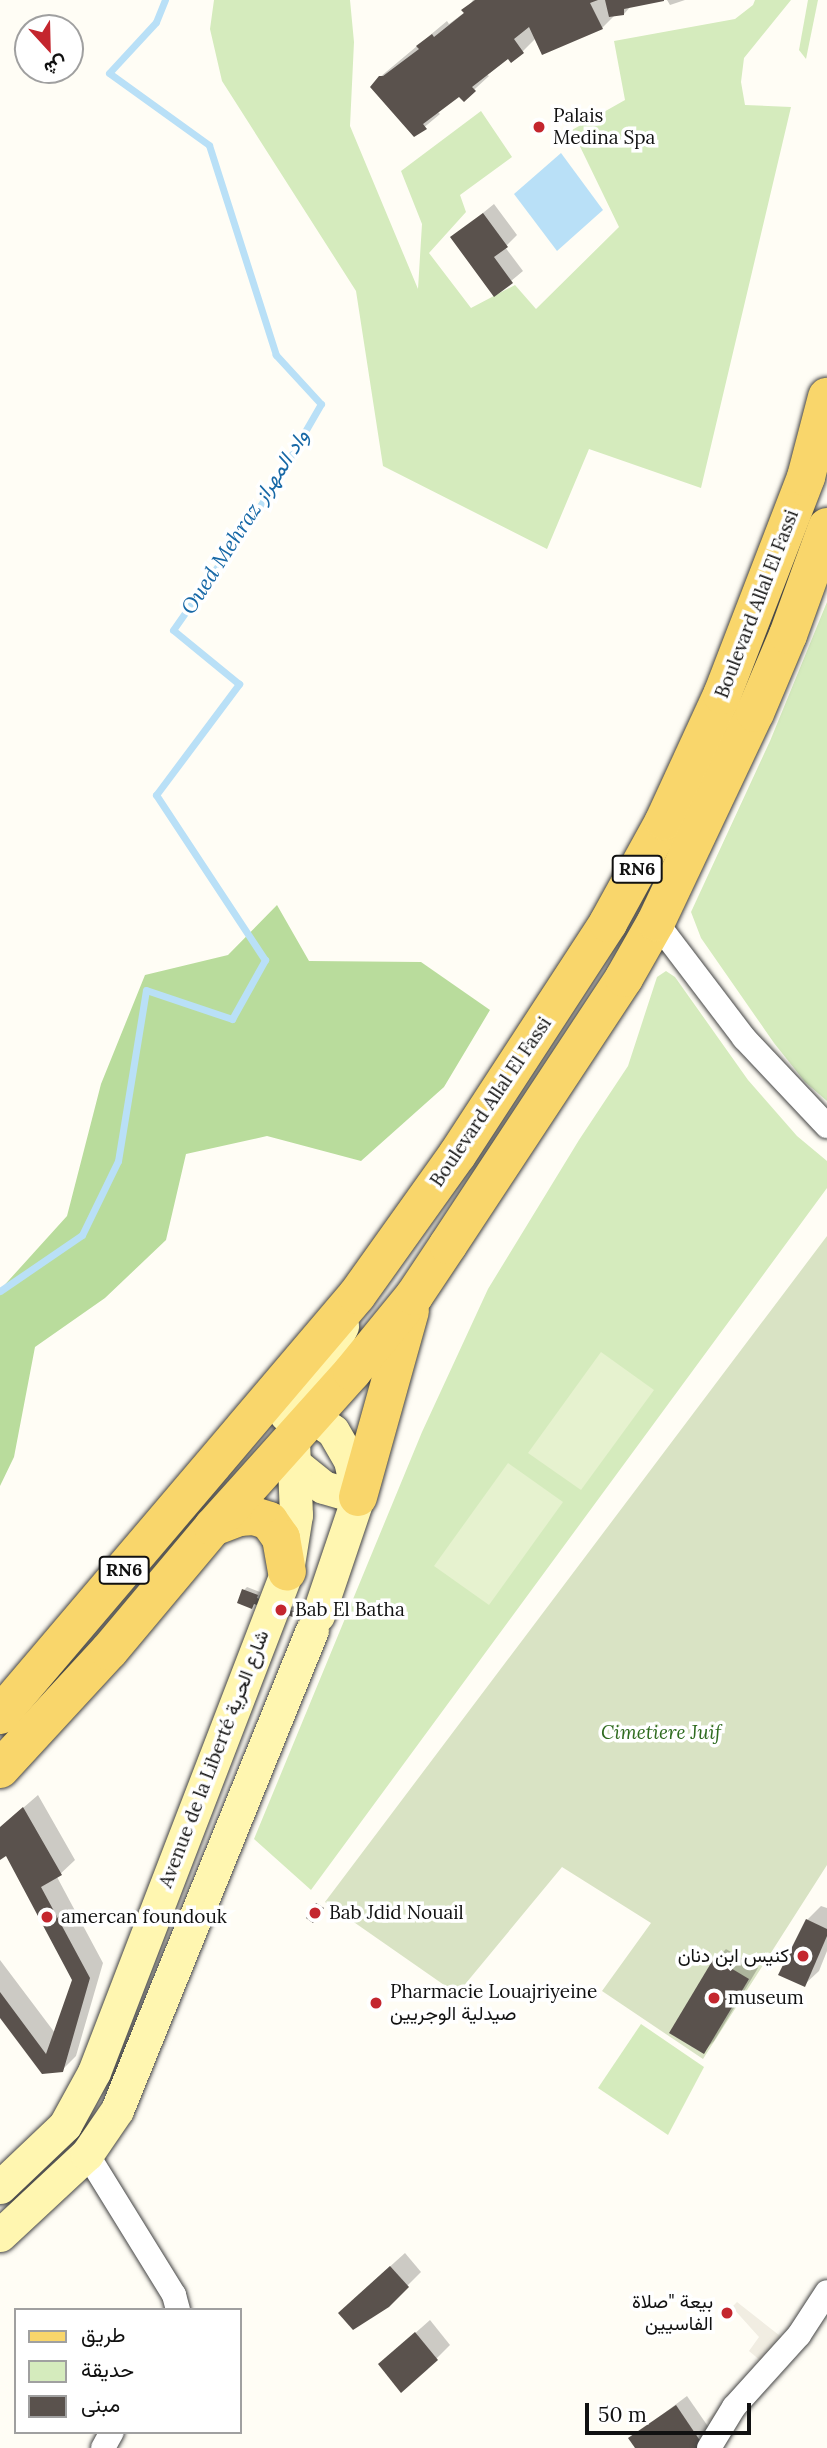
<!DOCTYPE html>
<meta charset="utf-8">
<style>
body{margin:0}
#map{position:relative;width:827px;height:2448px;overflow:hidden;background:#fffdf5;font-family:Lora,Vazirmatn,serif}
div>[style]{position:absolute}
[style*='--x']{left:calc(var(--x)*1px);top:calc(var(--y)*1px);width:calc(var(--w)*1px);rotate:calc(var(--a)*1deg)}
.green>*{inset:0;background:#d5ebbd}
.forest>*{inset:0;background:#b9dc9c}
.cemetery>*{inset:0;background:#d9e3c4}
.pitch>*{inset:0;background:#e6f2cf}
.plaza>*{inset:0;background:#f1ede2}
.water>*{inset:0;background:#b9e0f7}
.shadow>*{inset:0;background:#0003}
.stream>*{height:7px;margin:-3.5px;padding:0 3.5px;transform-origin:3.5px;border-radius:3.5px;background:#b9e0f7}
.building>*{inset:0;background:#5a524d}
.roads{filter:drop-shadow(0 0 2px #444) drop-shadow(0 0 2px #444)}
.street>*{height:24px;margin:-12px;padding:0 12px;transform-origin:12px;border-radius:12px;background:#fff}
.secondary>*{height:33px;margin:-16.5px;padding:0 16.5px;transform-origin:16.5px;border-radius:16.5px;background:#fff6b0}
.primary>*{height:38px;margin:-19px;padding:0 19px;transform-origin:19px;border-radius:19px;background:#f9d66b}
.dots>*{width:19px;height:19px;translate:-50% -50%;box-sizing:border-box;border:4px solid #fff;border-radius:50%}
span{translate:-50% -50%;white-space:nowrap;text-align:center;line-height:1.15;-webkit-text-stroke:7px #fff;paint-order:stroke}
.shield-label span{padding:2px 5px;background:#fff;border:2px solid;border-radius:5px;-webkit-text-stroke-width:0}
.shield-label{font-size:18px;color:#111;font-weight:700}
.poi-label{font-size:19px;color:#111}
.left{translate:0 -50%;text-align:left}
.right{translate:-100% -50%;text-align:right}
.street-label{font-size:19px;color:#111}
.park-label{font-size:19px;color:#2f6b1f;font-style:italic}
.water-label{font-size:21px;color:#1768a6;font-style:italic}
.legend{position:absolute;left:14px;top:2308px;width:228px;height:126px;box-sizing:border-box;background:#fff;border:2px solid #a0a0a0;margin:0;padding:9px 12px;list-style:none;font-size:21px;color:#111}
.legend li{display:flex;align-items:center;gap:14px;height:35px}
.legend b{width:35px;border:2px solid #a0a0a0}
.north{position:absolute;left:14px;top:14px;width:70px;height:70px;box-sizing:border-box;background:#fff;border:2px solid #a0a0a0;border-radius:50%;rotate:158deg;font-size:19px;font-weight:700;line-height:28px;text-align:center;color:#111}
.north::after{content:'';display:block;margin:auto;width:24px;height:32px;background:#c4262e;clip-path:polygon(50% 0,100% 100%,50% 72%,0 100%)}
.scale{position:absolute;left:585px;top:2403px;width:166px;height:32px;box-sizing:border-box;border:4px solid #111;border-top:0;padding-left:9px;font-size:21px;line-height:24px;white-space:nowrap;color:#111;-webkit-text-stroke:5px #fff;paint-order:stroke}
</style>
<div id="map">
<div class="green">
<i style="clip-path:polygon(214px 0,350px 0,354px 42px,350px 126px,418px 289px,422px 224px,401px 171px,481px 111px,512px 157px,460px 195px,466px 212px,429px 253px,471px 308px,515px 285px,536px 309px,619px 227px,572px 130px,625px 100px,614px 41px,735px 19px,753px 5px,755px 0,791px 0,744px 58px,741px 82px,745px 105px,791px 107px,701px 488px,589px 449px,547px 549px,383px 466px,356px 291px,222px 81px,210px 29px)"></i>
<i style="clip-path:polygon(808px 0,818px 0,806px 59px,799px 50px)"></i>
<i style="clip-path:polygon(827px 602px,827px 1101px,805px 1082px,774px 1043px,701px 938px,691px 912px,770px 741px)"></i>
<i style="clip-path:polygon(666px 971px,675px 977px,748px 1080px,797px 1136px,827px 1161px,827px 1188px,311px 1890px,254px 1839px,422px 1432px,488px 1289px,579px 1140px,628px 1066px,657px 977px)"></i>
<i style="clip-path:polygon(641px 2024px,704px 2067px,668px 2135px,598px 2088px)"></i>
</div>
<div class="forest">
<i style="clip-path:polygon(277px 905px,309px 961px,421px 962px,490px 1010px,444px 1087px,361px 1161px,267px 1136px,186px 1154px,166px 1240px,105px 1298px,35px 1347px,14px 1457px,0 1486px,0 1290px,67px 1216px,101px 1084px,145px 975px,228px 955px)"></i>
</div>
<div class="cemetery">
<i style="clip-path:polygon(827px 1236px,827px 1865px,703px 2059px,602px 1991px,651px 1923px,562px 1867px,457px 1994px,325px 1902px)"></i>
</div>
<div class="pitch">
<i style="clip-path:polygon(601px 1352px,654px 1390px,581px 1490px,528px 1453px)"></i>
<i style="clip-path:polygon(508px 1463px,563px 1502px,489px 1605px,434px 1566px)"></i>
</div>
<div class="plaza">
<i style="clip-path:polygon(737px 2302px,789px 2343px,720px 2439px,707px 2420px,762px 2362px,749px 2351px,759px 2337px,732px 2307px)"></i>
</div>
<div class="water">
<i style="clip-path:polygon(561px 153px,603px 210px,557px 251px,514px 194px)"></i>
</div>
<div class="shadow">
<i style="clip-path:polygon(473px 0,661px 0,631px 6px,624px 14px,616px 14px,602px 28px,536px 38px,522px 52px,509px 57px,486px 74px,489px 76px,464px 99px,460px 95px,437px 111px,440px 114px,415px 135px,380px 77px,447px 21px,449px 24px,465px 12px)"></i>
<i style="clip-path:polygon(667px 0,685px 0,670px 5px)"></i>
<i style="clip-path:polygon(494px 204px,517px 235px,505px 247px,523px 271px,494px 295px,452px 238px)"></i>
<i style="clip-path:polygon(247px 1587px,260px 1592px,259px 1595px,310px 1613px,308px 1620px,255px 1603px,252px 1607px,244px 1590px)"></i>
<i style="clip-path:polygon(38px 1795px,75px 1860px,57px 1877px,103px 1963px,76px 2056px,62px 2070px,0 2016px,0 1960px,55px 2033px,73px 1980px,6px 1853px,0 1858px,0 1828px)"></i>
<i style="clip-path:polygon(821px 1906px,827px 1908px,827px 1951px,819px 1971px,805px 1984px,807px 1920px)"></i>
<i style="clip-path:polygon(726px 1949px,758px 1968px,714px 2041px,704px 2051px,716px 1960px)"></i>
<i style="clip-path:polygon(405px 2253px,421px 2272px,388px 2305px,354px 2299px)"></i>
<i style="clip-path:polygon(430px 2320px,450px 2345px,436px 2359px,395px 2351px)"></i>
<i style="clip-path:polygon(687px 2396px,716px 2438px,705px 2448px,638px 2448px,631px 2438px)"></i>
</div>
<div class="stream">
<i style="--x:0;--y:1291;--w:99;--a:-34.3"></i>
<i style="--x:82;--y:1235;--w:82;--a:-64.1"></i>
<i style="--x:118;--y:1161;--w:173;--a:-80.7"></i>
<i style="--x:146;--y:990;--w:91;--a:18.6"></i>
<i style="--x:232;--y:1019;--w:68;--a:-60.8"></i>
<i style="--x:265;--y:960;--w:198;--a:-123.4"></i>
<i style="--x:156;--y:795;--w:139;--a:-53.2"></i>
<i style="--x:239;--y:684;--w:85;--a:-140.7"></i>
<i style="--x:173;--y:630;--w:174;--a:-55"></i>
<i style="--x:273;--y:487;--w:96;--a:-60"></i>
<i style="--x:321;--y:404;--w:67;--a:-132.6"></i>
<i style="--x:276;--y:355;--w:220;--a:-107.7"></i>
<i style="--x:209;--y:145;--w:123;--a:-144.2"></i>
<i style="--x:109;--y:73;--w:69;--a:-47.3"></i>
<i style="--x:156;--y:22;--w:24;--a:-68"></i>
</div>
<div class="building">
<i style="clip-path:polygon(475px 0,598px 0,590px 3px,603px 29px,542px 55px,529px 27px,514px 39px,524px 53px,511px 63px,508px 59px,472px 87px,476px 91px,464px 102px,459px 97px,423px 124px,427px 129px,414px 137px,370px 87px,379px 76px,383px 76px,419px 49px,416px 46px,432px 34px,434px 37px,464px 13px,461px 10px)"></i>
<i style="clip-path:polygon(605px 0,664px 0,664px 1px,624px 9px,624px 15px,609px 17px)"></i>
<i style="clip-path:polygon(483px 213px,508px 247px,494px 257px,513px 283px,494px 297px,450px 237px)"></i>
<i style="clip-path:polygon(242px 1589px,258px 1595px,257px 1598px,307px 1616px,305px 1621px,254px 1604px,252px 1609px,237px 1603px)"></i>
<i style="clip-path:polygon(23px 1807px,62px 1875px,41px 1887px,90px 1978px,63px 2072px,42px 2074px,0 2018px,0 1992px,46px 2054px,72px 1980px,6px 1856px,0 1860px,0 1827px)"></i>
<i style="clip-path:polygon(316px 1903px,324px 1908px,313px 1923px,306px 1918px)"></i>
<i style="clip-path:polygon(806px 1919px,827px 1929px,827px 1936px,805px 1987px,778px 1975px)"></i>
<i style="clip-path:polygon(714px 1958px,749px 1979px,704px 2054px,669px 2033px)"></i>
<i style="clip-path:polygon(390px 2266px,409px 2287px,389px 2307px,353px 2330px,338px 2313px)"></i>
<i style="clip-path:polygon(415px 2332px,438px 2360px,401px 2393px,378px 2364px)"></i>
<i style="clip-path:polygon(676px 2405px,705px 2448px,635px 2448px,628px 2438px)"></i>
</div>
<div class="roads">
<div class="street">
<i style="--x:656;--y:922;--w:146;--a:52.8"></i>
<i style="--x:744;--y:1038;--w:121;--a:46.7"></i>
<i style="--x:87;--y:2154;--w:166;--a:58.3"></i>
<i style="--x:174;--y:2295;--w:16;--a:75"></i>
<i style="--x:103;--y:2448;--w:18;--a:-61"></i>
<i style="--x:709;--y:2448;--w:48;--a:-58.6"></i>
<i style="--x:734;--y:2407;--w:97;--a:-47.9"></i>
<i style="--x:799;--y:2335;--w:51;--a:-56.9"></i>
</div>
<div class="secondary">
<i style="--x:286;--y:1415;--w:27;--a:4"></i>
<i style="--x:313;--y:1417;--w:24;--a:35"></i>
<i style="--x:333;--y:1431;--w:34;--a:60"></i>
<i style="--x:350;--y:1460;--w:38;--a:78"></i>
<i style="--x:358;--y:1497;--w:125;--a:108.7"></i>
<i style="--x:295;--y:1464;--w:36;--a:39"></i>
<i style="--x:323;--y:1487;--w:36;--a:16"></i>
<i style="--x:0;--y:2187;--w:90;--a:-43.6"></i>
<i style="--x:65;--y:2125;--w:60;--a:-61.3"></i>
<i style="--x:94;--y:2072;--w:537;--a:-68.93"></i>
<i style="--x:287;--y:1571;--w:57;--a:-80.9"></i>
<i style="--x:296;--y:1515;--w:76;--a:-92.3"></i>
<i style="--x:293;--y:1439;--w:25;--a:-81"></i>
<i style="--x:297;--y:1414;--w:99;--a:-62.9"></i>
<i style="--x:0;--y:2235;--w:119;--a:-43"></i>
<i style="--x:87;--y:2154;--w:53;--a:-55.7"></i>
<i style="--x:117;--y:2110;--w:518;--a:-67.89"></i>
</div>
<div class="primary">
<i style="--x:358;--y:1497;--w:193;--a:-74.4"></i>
<i style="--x:213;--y:1527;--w:28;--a:-21"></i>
<i style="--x:239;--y:1517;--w:15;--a:-4"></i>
<i style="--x:254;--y:1516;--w:16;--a:18"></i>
<i style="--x:269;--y:1521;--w:21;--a:55"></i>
<i style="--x:281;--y:1538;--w:34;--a:80"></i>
<i style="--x:0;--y:1715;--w:551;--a:-49.64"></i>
<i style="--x:357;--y:1295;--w:172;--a:-54.5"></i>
<i style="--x:457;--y:1155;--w:277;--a:-56.9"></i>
<i style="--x:608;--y:923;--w:116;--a:-61.2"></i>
<i style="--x:664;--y:821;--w:139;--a:-65.3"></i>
<i style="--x:722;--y:695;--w:234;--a:-68.9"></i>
<i style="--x:806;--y:477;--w:83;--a:-75.3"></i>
<i style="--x:0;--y:1769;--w:161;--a:-47.3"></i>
<i style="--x:109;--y:1651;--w:162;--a:-50"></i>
<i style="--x:213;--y:1527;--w:208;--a:-48.1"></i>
<i style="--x:352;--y:1372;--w:98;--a:-50.8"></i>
<i style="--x:414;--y:1296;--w:61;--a:-56.3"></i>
<i style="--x:448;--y:1245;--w:320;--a:-56.6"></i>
<i style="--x:624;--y:978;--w:64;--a:-60.3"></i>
<i style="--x:656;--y:922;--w:231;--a:-64.7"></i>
<i style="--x:755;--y:713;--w:85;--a:-67.1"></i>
<i style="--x:788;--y:635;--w:115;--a:-70.1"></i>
</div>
</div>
<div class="dots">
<i style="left:539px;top:127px;background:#c4262e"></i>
<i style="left:281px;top:1610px;background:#c4262e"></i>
<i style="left:315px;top:1913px;background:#c4262e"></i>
<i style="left:47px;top:1917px;background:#c4262e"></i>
<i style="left:803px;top:1956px;background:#c4262e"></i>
<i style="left:714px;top:1998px;background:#c4262e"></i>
<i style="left:376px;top:2003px;background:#c4262e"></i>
<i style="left:727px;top:2313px;background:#c4262e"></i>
</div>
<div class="shield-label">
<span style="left:637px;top:869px">RN6</span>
<span style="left:124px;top:1570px">RN6</span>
</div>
<div class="poi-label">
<span class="left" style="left:553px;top:127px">Palais<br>Medina Spa</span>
<span class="left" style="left:295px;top:1610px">Bab El Batha</span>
<span class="left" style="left:329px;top:1913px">Bab Jdid Nouail</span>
<span class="left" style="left:61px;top:1917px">amercan foundouk</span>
<span class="right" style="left:789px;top:1956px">كنيس ابن دنان</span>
<span class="left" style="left:390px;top:2003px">Pharmacie Louajriyeine<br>صيدلية الوجريين</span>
<span class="left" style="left:728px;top:1998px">museum</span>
<span class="right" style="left:713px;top:2313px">بيعة "صلاة<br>الفاسيين</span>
</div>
<div class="street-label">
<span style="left:757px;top:604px;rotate:-69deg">Boulevard Allal El Fassi</span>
<span style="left:491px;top:1102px;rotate:-56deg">Boulevard Allal El Fassi</span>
<span style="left:214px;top:1759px;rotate:-69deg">Avenue de la Liberté شارع الحرية</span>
</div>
<div class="park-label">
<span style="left:661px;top:1733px">Cimetiere Juif</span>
</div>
<div class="water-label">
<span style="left:245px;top:522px;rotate:-57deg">Oued Mehraz واد المهراز</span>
</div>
<ul class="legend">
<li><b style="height:9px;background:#f9d66b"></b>طريق</li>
<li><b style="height:19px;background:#d5ebbd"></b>حديقة</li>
<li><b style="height:19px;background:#5a524d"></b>مبنى</li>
</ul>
<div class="north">ش</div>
<div class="scale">50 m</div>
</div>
